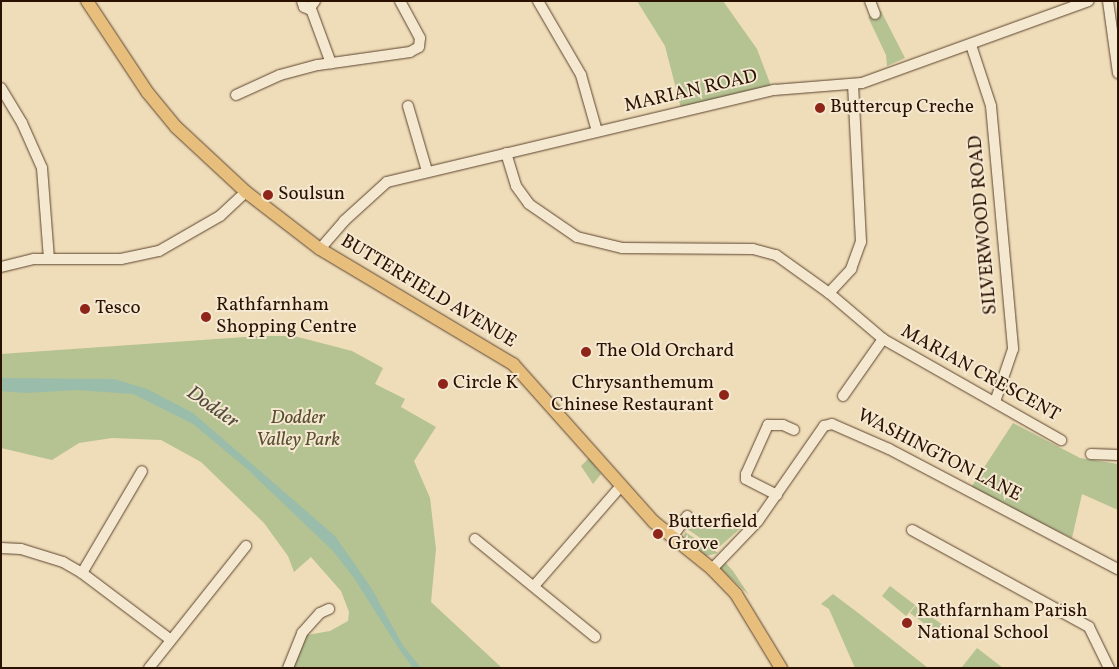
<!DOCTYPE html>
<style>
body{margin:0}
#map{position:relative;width:1119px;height:669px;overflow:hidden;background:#efdcb8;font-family:Vollkorn,serif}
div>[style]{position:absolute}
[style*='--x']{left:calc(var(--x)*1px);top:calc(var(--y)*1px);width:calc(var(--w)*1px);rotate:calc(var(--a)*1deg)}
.green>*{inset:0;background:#b5c292}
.water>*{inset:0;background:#9abcaa}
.roads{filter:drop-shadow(0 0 1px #5c442e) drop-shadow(0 0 1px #5c442e)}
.minor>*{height:10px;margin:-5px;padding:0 5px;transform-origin:5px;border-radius:5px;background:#f5e8d1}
.major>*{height:12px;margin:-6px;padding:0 6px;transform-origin:6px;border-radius:6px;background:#e8be7c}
.dots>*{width:14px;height:14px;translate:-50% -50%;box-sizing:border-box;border:2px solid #f5e8d1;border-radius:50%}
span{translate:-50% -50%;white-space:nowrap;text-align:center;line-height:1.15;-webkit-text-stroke:4px #f5e8d1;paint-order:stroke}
.street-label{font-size:19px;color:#2b1100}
.poi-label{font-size:19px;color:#2b1100}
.left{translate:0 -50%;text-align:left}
.right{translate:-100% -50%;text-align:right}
.park-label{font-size:19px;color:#5b4f33;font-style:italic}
.water-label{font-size:20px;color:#524d3c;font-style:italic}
.frame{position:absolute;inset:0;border:2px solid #2b1100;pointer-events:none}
</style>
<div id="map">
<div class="green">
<i style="clip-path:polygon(637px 1px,723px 1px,757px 49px,773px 91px,682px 112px,665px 46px)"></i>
<i style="clip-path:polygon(881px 11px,905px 58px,887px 66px,886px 55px,868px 17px)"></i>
<i style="clip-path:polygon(259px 336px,294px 336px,352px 351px,383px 368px,375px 384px,405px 399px,401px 407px,436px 427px,414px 461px,430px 498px,436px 549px,431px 602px,502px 668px,292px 668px,299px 646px,307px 635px,330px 631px,348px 621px,349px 612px,341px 591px,311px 557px,294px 572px,288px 556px,264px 523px,201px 462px,161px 440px,112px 438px,79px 443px,52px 460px,1px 448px,1px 354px)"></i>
<i style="clip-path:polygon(1013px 423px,1080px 458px,1118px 464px,1118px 510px,1082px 494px,1072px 538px,970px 489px)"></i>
<i style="clip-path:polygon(589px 458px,601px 474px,593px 484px,581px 466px)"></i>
<i style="clip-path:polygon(690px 525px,717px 529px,744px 525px,717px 549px,687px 529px)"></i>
<i style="clip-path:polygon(685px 532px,718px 553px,706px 556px,684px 536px)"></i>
<i style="clip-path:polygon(723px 560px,733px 571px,749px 595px,720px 568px)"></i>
<i style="clip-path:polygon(890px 586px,915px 605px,906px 616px,882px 596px)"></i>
<i style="clip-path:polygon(833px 594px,857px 612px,928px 668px,855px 668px,829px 609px,821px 604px)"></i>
<i style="clip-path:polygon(915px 606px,946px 627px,940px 635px,910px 613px)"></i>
<i style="clip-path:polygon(977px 648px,1003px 668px,962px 667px)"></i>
</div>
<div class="water">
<i style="clip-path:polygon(1px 378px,114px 379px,147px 389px,193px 413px,335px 536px,372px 589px,402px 644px,421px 668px,413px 668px,397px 646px,354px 578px,333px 551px,246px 468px,193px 424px,133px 394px,77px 390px,25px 393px,1px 391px)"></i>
</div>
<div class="roads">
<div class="minor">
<i style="--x:302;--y:1;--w:6;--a:72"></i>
<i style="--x:304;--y:7;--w:5;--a:22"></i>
<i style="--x:309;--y:9;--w:10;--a:-53"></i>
<i style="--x:538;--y:1;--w:86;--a:59.8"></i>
<i style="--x:581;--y:75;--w:58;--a:74.1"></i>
<i style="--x:870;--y:1;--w:14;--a:69"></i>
<i style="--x:1108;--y:1;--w:73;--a:82.1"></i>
<i style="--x:311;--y:9;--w:58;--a:69.7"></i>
<i style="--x:971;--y:45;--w:64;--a:71.8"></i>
<i style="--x:991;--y:106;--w:244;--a:84.8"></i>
<i style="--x:1013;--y:349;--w:56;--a:108.8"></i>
<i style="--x:1;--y:88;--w:41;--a:59"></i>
<i style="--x:22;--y:123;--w:49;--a:66"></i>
<i style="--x:42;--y:168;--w:91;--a:85.6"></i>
<i style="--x:236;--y:95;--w:48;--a:-24.4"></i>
<i style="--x:280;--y:75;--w:39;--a:-15"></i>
<i style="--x:318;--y:65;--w:93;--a:-8"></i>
<i style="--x:410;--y:52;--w:10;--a:-29"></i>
<i style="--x:419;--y:47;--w:9;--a:-84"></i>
<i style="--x:420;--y:38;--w:42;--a:-118.4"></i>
<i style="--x:408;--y:106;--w:68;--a:73.7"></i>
<i style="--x:506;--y:153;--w:34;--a:73"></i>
<i style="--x:516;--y:186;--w:22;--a:54"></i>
<i style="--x:529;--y:204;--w:58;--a:34.5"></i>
<i style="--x:577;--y:237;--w:46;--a:13.7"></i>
<i style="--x:622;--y:248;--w:131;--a:0.4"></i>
<i style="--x:753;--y:249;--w:24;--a:15"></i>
<i style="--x:776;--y:255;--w:65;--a:35.6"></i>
<i style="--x:829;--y:293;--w:71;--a:40.4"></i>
<i style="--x:883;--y:339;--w:205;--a:29.6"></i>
<i style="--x:320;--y:249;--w:37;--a:-49"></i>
<i style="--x:344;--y:221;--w:58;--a:-42.2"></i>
<i style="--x:387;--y:182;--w:398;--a:-13.4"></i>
<i style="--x:774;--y:90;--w:88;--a:-4.5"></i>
<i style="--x:862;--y:83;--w:241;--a:-19.9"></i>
<i style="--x:1;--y:267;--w:34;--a:-14"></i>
<i style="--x:34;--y:259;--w:87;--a:0"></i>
<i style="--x:121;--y:259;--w:39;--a:-12"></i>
<i style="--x:159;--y:251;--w:70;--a:-29.8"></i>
<i style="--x:220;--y:216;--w:35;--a:-43"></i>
<i style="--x:829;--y:293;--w:33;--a:-47"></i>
<i style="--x:851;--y:269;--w:29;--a:-70"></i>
<i style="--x:861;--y:242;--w:158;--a:-92.9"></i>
<i style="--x:843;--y:396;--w:70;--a:-54.9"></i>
<i style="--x:1091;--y:454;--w:27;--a:2"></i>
<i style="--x:777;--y:495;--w:35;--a:-153"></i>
<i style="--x:746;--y:479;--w:5;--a:-90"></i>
<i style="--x:746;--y:474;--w:54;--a:-65.8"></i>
<i style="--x:768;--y:425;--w:15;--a:0"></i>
<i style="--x:783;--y:425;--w:12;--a:24"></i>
<i style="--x:912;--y:530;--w:202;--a:28.7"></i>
<i style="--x:1089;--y:627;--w:46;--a:64"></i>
<i style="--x:672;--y:537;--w:26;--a:-54"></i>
<i style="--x:475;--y:539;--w:155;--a:39.2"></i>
<i style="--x:1;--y:548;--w:20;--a:3"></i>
<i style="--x:21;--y:549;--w:44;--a:17.2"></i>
<i style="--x:63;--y:562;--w:22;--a:30"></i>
<i style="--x:82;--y:573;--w:111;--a:37"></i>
<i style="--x:712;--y:569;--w:66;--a:-46.2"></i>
<i style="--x:758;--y:521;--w:116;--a:-55.2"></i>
<i style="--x:824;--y:426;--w:8;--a:-14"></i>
<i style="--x:832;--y:424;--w:62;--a:23.7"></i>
<i style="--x:889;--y:449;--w:259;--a:27.7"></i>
<i style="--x:82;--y:573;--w:118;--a:-59.5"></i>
<i style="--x:534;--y:586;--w:133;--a:-49"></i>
<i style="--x:149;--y:668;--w:156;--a:-51.5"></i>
<i style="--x:288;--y:668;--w:38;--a:-68"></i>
<i style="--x:302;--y:633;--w:27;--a:-48"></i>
<i style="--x:320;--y:613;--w:10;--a:-24"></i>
</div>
<div class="major">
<i style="--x:87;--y:1;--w:110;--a:56.5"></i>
<i style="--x:148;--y:93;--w:44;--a:50.5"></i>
<i style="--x:176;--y:127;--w:96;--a:42.9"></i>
<i style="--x:246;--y:192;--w:93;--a:37.6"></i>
<i style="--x:320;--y:249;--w:225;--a:30.8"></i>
<i style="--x:513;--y:364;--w:212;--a:48.3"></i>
<i style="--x:654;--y:522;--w:75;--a:39"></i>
<i style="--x:712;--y:569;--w:35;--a:46"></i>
<i style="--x:736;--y:594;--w:87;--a:58.7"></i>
</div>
</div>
<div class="dots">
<i style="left:820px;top:108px;background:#8f2418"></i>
<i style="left:268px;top:195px;background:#8f2418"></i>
<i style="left:85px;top:309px;background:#8f2418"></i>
<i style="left:206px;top:317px;background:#8f2418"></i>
<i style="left:586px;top:352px;background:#8f2418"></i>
<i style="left:443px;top:384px;background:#8f2418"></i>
<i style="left:724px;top:395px;background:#8f2418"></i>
<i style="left:658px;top:534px;background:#8f2418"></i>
<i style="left:907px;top:623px;background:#8f2418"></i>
</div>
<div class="street-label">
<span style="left:691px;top:92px;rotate:-13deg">MARIAN ROAD</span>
<span style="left:984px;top:225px;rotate:-95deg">SILVERWOOD ROAD</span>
<span style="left:428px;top:292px;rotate:31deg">BUTTERFIELD AVENUE</span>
<span style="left:980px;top:374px;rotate:29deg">MARIAN CRESCENT</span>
<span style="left:939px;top:456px;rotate:27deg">WASHINGTON LANE</span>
</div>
<div class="poi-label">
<span class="left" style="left:830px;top:108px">Buttercup Creche</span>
<span class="left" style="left:278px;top:195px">Soulsun</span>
<span class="left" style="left:216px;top:317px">Rathfarnham<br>Shopping Centre</span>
<span class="left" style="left:95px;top:309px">Tesco</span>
<span class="left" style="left:596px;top:352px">The Old Orchard</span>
<span class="left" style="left:453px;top:384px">Circle K</span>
<span class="right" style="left:714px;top:395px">Chrysanthemum<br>Chinese Restaurant</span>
<span class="left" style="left:668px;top:534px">Butterfield<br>Grove</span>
<span class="left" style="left:917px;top:623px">Rathfarnham Parish<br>National School</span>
</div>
<div class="park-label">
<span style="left:298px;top:430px">Dodder<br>Valley Park</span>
</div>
<div class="water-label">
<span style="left:212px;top:408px;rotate:35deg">Dodder</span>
</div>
<div class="frame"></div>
</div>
